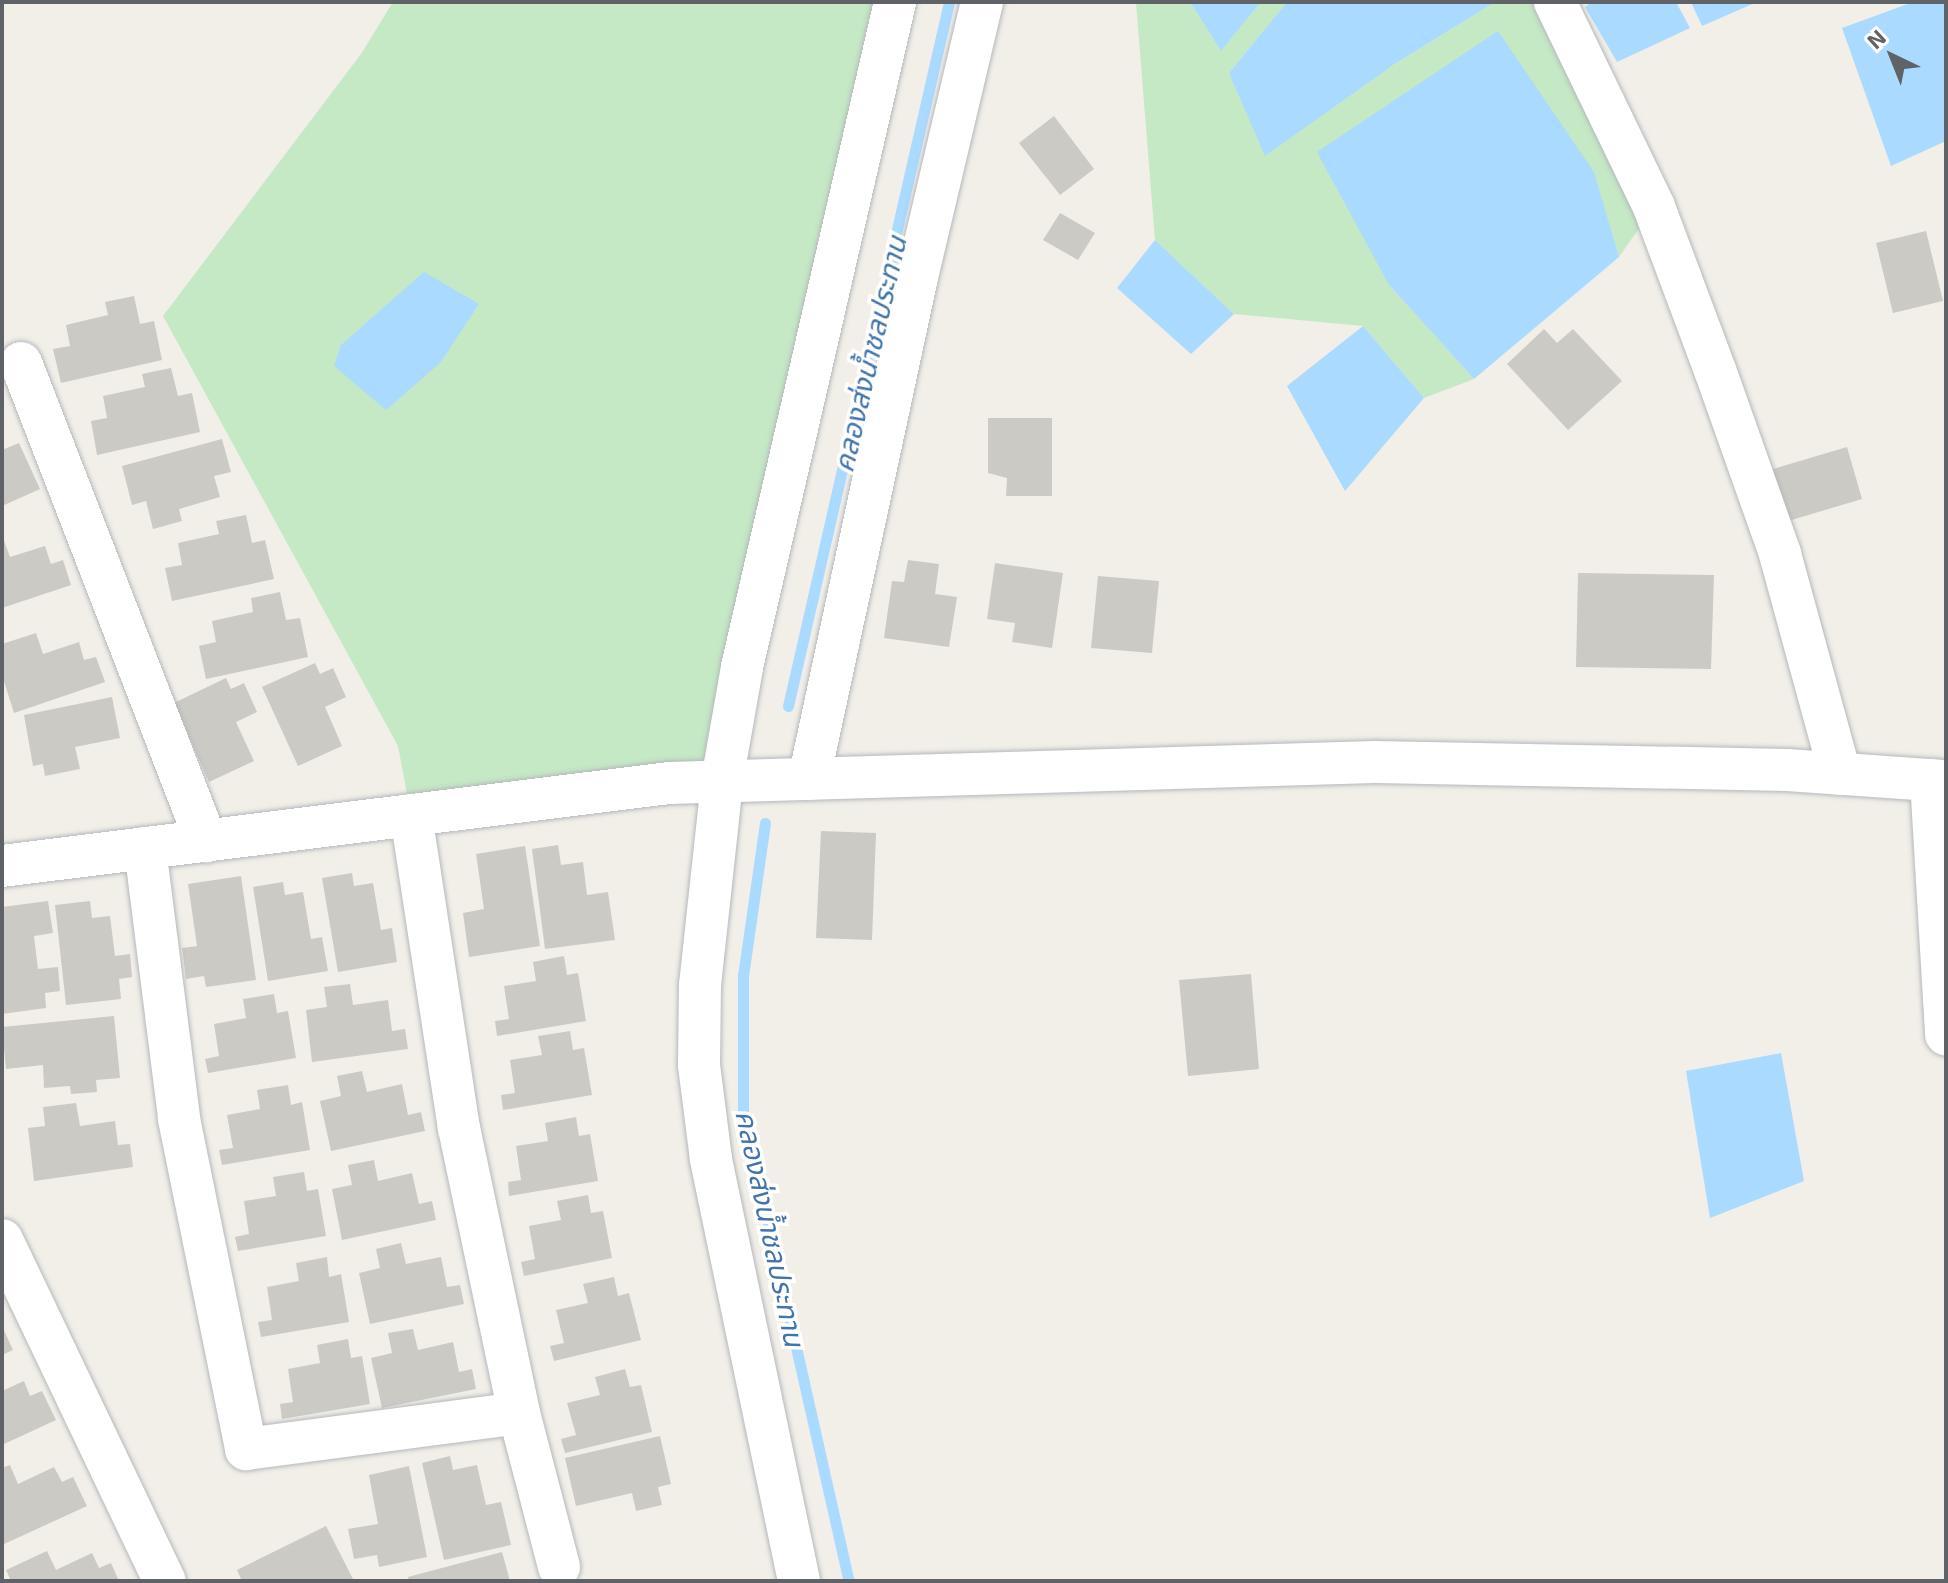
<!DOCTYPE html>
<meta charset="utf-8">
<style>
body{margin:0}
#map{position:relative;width:1948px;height:1583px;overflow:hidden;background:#f1efe8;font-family:"Exo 2","Noto Sans Thai",sans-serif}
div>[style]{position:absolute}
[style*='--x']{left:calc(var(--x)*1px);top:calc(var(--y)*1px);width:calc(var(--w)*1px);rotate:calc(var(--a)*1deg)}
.green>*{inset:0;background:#c5e8c5}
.water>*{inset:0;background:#aadaff}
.stream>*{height:11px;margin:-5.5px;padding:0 5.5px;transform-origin:5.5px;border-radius:5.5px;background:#aadaff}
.building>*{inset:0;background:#cccac5}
.roads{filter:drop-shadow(0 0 2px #b5b8bc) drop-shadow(0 0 2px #b5b8bc)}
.minor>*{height:42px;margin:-21px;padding:0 21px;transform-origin:21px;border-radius:21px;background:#fff}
span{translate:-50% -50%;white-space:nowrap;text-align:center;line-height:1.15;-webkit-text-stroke:7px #fff;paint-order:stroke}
.water-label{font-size:28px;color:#4174aa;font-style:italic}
.frame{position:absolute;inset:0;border:4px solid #5f6368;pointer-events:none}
.north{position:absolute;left:1852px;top:16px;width:80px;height:80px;-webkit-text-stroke:6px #fff;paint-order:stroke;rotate:317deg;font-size:22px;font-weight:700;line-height:32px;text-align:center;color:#5f6368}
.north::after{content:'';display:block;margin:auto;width:28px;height:36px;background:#5f6368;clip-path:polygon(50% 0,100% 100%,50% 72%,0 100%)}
</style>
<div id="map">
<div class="green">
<i style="clip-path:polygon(393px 2px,894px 2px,722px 781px,411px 815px,398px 746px,163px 316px,361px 54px)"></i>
<i style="clip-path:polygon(1136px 2px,1190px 2px,1221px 51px,1261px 2px,1287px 2px,1229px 73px,1393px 65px,1495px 2px,1555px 2px,1654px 207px,1619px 257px,1593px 172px,1389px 285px,1474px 379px,1424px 398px,1363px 326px,1234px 314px,1155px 240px)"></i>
</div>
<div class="water">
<i style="clip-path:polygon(1190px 2px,1261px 2px,1221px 51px)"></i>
<i style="clip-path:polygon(1287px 2px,1495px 2px,1393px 65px,1265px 156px,1229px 73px)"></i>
<i style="clip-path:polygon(1592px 2px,1676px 2px,1690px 28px,1617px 62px,1585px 7px)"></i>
<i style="clip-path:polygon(1691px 2px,1757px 2px,1702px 26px)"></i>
<i style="clip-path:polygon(1913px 2px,1946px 2px,1946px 141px,1891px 166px,1842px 28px)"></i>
<i style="clip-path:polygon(1498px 31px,1594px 172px,1619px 257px,1474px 379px,1389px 285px,1317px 152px)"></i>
<i style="clip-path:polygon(1155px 240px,1234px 314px,1191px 354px,1117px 288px)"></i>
<i style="clip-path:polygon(424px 272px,479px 304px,440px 363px,386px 410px,334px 366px,341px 345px)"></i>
<i style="clip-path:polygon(1363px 326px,1424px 398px,1345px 491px,1287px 386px)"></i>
<i style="clip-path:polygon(1781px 1053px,1804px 1181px,1710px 1218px,1686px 1071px)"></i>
</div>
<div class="stream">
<i style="--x:788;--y:706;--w:722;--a:-77.12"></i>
<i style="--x:765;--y:823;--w:154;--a:98.2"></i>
<i style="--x:743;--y:975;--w:137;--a:90"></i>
<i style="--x:743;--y:1112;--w:481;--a:77.3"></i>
</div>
<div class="building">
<i style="clip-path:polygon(1054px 116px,1094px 169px,1060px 195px,1019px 143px)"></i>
<i style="clip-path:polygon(1060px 213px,1095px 233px,1078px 260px,1043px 240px)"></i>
<i style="clip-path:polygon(1926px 231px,1943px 301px,1893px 313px,1876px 243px)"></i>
<i style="clip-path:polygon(134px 296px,140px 324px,154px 321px,162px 360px,61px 383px,53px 349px,70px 346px,66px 325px,108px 315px,105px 302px)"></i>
<i style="clip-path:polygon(1544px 329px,1557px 343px,1573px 329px,1622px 381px,1568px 430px,1507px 364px)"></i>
<i style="clip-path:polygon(171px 368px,178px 396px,192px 393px,200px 432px,97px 455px,91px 421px,107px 418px,103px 396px,145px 387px,142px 374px)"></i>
<i style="clip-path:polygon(988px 418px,1052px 418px,1052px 496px,1006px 496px,1007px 478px,988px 473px)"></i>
<i style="clip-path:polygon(222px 439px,231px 472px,214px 476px,220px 497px,179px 509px,182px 521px,153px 529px,146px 501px,132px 505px,122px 466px)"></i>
<i style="clip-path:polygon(19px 443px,40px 489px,2px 506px,2px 450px)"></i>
<i style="clip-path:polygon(1847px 447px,1862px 499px,1778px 524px,1763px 472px)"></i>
<i style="clip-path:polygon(246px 515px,252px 543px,265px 540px,274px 579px,172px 601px,165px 568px,182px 565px,178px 543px,219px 534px,216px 521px)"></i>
<i style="clip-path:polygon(2px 535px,10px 557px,45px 546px,51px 564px,63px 560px,71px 585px,2px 608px)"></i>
<i style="clip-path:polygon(908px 560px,939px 564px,935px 594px,957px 597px,949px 647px,884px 638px,892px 581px,904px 582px)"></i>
<i style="clip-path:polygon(995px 563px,1063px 573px,1052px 648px,1012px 642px,1015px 623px,987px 619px)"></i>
<i style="clip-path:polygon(1578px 573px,1714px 575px,1711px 669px,1576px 667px)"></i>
<i style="clip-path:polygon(1098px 576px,1159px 581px,1152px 653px,1091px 648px)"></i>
<i style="clip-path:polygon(280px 592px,286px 620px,300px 618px,308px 657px,206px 679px,199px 646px,216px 642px,212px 621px,253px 612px,251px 598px)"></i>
<i style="clip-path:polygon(36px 633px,43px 654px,79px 642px,84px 660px,96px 657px,105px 682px,14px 713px,2px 675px,2px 644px)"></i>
<i style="clip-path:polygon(315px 663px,320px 674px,333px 668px,346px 697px,325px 707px,342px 746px,298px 766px,262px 687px)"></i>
<i style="clip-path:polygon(226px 678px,231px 689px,244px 683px,257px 712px,236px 722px,254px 761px,209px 782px,174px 703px)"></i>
<i style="clip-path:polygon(112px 697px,120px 738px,75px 747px,80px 769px,45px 776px,43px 764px,33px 766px,24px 715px)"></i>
<i style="clip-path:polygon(821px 831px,876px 833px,872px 940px,816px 938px)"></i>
<i style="clip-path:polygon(558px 845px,561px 865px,583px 862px,587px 895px,608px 892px,615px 940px,545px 949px,532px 849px)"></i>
<i style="clip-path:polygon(525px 846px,540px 946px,469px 957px,463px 913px,484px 909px,476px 854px)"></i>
<i style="clip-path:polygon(352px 873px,354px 886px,373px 883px,381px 930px,392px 928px,397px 962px,338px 972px,322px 878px)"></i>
<i style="clip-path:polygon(241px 876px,256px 980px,206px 987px,204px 976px,186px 979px,182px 948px,197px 946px,188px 884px)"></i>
<i style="clip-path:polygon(283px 882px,285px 895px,303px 892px,311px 939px,322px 937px,328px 971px,268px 981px,253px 887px)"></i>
<i style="clip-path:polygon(48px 901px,53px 933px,34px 936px,38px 969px,58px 967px,60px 991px,45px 993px,46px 1008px,2px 1014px,2px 907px)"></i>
<i style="clip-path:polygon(90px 901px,92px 918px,110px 916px,115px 956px,130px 954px,132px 977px,119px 979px,121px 999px,66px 1005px,55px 905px)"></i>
<i style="clip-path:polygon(564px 956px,567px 975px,578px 973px,586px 1021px,497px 1036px,495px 1021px,509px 1019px,504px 986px,536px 981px,533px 962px)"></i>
<i style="clip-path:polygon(1251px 974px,1259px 1069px,1188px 1076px,1179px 980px)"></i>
<i style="clip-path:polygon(350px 984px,353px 1005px,388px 1000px,392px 1031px,405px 1029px,408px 1049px,312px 1062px,306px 1010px,327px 1007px,324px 987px)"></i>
<i style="clip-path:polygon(274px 994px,277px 1013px,288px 1011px,296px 1058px,208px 1073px,205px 1059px,219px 1056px,214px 1024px,246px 1018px,243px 999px)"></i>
<i style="clip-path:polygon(114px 1016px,120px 1078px,96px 1080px,97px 1092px,71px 1094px,70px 1086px,44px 1088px,43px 1065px,6px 1069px,2px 1027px)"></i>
<i style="clip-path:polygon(570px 1031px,573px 1050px,584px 1048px,592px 1095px,503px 1110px,501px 1095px,515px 1093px,510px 1060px,542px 1055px,538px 1036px)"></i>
<i style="clip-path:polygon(362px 1071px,367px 1092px,402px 1084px,408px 1115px,421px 1112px,425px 1131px,331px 1151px,320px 1101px,341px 1096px,337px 1076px)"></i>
<i style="clip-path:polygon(288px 1085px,291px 1105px,302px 1102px,310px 1150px,222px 1165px,219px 1150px,233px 1148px,227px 1115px,260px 1109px,257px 1090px)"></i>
<i style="clip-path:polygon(76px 1103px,80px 1126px,115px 1121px,118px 1145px,130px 1144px,133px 1167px,34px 1181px,28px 1128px,45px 1126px,43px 1107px)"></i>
<i style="clip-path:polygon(576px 1117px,579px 1136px,590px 1134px,598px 1181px,509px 1196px,508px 1182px,521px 1180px,516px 1146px,548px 1141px,545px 1123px)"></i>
<i style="clip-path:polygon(374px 1160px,378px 1181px,412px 1173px,419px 1204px,432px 1201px,436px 1220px,342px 1240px,332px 1189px,352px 1185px,348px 1165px)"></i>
<i style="clip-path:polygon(304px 1172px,307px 1191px,318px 1189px,326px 1236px,238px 1251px,235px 1237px,249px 1234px,244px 1201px,276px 1196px,273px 1177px)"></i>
<i style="clip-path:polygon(588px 1195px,591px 1213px,603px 1211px,612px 1258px,524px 1276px,521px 1262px,535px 1259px,529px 1226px,561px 1220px,557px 1201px)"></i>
<i style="clip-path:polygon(401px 1243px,406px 1264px,441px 1257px,447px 1287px,460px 1285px,464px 1304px,370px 1324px,359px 1273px,380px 1268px,376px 1249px)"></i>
<i style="clip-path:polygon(327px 1257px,329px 1277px,341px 1274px,349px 1322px,261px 1337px,258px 1322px,272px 1320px,267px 1287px,299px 1281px,296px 1263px)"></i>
<i style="clip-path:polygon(614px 1277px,618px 1296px,629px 1293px,641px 1340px,554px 1361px,550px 1346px,564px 1343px,556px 1310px,588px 1303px,583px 1284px)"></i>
<i style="clip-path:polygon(2px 1326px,13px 1350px,2px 1355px)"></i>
<i style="clip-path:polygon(413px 1329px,418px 1350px,453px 1342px,459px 1372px,472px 1369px,476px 1389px,382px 1408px,371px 1358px,392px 1353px,388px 1333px)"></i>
<i style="clip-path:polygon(348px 1339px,351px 1358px,362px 1356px,370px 1404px,282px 1419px,280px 1404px,293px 1402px,288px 1369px,320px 1363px,317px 1345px)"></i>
<i style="clip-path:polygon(625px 1369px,630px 1387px,641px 1385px,652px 1432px,565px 1453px,561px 1439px,576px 1435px,567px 1403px,600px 1395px,595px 1377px)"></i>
<i style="clip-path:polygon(24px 1381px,30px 1396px,42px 1391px,56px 1420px,2px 1445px,2px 1391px)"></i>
<i style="clip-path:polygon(660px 1436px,671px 1484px,658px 1487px,662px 1505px,636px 1511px,632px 1493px,576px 1506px,565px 1458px)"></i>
<i style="clip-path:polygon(450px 1456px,453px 1470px,477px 1465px,486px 1505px,501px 1502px,511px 1545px,444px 1560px,422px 1463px)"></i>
<i style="clip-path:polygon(10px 1465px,18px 1484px,54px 1467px,62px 1482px,73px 1477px,87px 1506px,2px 1545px,2px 1468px)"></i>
<i style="clip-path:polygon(409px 1466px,427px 1557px,379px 1567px,377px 1555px,354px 1559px,348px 1529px,378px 1524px,369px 1475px)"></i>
<i style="clip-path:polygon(326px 1526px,354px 1581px,242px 1581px,237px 1570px)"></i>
<i style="clip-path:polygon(47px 1551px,56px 1570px,92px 1553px,99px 1568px,111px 1563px,119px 1581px,11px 1581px,6px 1570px)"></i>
<i style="clip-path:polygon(502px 1552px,510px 1581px,409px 1581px,408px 1577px)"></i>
</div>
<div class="roads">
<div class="minor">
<i style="--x:1555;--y:2;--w:228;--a:64.2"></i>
<i style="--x:1654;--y:207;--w:174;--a:69.5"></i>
<i style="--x:1715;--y:370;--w:195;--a:70.5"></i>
<i style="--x:1780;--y:554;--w:228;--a:74.7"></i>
<i style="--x:21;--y:363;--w:513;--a:68.84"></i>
<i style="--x:809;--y:779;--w:513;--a:-77.86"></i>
<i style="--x:917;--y:277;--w:283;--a:-76.7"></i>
<i style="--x:1931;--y:780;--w:255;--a:86.6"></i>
<i style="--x:411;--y:815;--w:317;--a:81.3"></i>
<i style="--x:459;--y:1128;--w:291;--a:78.1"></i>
<i style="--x:519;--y:1413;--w:159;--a:75.4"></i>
<i style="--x:145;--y:848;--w:273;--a:82.8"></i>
<i style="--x:179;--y:1119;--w:337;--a:78.5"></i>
<i style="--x:246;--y:1449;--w:275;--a:-7.5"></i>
<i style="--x:2;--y:866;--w:672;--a:-7.09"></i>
<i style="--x:669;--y:783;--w:706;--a:-1.7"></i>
<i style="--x:1375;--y:762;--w:412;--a:1.1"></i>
<i style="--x:1787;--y:770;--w:159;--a:4"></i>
<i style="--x:2;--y:1240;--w:378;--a:64.5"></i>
<i style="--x:799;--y:1581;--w:431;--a:-101.8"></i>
<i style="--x:711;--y:1159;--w:95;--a:-97.3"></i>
<i style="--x:699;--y:1065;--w:80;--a:-89.3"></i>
<i style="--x:700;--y:985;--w:205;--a:-83.8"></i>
<i style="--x:722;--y:781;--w:116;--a:-80"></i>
<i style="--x:742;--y:667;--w:682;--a:-77.04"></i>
</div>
</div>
<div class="water-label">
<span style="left:869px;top:354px;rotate:-77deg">คลองส่งน้ำชลประทาน</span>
<span style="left:771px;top:1228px;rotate:78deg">คลองส่งน้ำชลประทาน</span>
</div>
<div class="frame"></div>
<div class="north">N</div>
</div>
